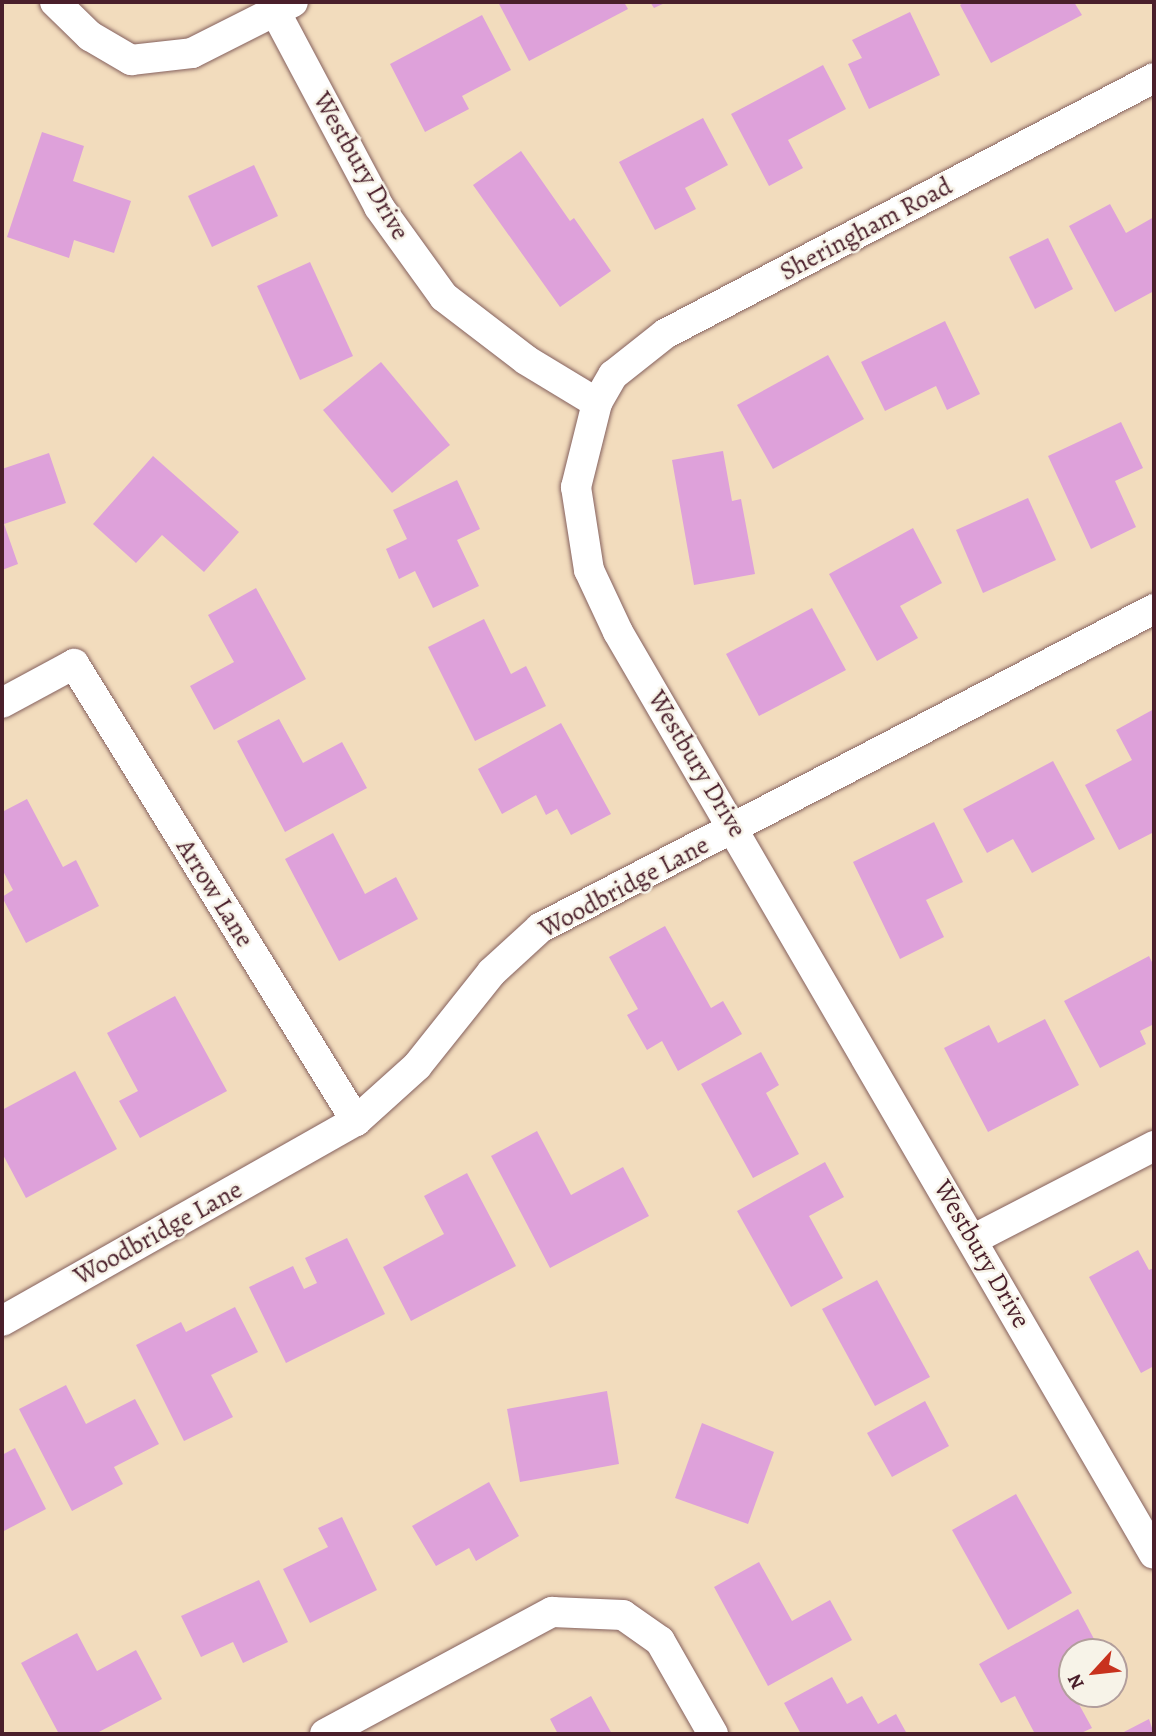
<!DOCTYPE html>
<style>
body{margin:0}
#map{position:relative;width:1156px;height:1736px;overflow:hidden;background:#f2dcbd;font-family:Alegreya,serif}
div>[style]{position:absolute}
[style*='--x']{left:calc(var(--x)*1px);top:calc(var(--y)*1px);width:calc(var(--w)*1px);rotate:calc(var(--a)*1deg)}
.building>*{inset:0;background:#dea1da}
.roads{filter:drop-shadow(0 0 2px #85615e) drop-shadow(0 0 2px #85615e)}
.minor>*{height:30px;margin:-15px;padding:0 15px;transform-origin:15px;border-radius:15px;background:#fff}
span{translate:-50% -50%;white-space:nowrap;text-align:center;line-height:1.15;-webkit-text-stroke:5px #f7f3e8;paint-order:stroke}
.street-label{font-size:26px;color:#4a1f2b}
.frame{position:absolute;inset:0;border:4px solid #4a1f2b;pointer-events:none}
.north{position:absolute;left:1058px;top:1638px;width:70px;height:70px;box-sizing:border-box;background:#f7f3e8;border:2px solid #b29e9c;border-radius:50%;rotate:243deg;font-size:19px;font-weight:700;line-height:28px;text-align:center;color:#4a1f2b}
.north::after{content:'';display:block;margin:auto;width:24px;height:32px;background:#c8321e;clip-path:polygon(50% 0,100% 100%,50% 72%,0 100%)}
</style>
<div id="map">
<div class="building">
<i style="clip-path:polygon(498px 2px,624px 2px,628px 9px,529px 61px)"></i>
<i style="clip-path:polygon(650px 2px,667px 2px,654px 8px)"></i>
<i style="clip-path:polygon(965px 2px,1074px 2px,1082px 15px,991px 63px,960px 5px)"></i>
<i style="clip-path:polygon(910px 12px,940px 75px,869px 109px,848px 64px,862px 58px,852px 40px)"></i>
<i style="clip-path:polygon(482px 15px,511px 70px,462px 96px,469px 109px,425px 132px,390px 64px)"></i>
<i style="clip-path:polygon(823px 65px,846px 109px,788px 140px,803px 168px,769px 186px,731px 114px)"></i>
<i style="clip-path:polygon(703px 118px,728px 165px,685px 188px,696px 209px,655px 230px,619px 162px)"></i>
<i style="clip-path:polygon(42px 132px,84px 146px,73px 181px,131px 201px,114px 253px,74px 240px,69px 258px,7px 237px)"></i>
<i style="clip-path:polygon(521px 151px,570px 221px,574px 218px,611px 271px,560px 307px,473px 185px)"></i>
<i style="clip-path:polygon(254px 165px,278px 216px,212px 247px,188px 196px)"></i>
<i style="clip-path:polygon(1110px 204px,1126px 233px,1154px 217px,1154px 291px,1115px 312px,1069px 226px)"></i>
<i style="clip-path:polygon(1048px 238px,1073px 289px,1035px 309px,1009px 257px)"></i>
<i style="clip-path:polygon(310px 262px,353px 356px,300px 380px,257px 286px)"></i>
<i style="clip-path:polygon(945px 321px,980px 394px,947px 410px,936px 386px,885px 411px,861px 362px)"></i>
<i style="clip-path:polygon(828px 355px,864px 419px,773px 469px,737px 405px)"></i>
<i style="clip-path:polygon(381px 362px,450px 445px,392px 493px,323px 410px)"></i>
<i style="clip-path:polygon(1121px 422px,1143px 468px,1115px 481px,1136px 527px,1091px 549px,1048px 456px)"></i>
<i style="clip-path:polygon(723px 451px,732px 501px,741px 499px,755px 574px,694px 585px,672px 460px)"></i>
<i style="clip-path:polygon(49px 453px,66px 503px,4px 524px,18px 564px,2px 570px,2px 469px)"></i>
<i style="clip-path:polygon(153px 456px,239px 532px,204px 572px,162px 535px,136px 563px,93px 524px)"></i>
<i style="clip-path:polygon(457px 480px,480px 529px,457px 540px,479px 586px,433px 608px,415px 571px,399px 579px,386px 549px,407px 539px,393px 510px)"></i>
<i style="clip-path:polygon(1028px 498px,1056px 560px,983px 593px,956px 530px)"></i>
<i style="clip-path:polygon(913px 528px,942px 583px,900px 606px,918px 638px,877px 661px,829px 574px)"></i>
<i style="clip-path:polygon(256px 588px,306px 679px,214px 730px,190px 686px,234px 662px,208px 615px)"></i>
<i style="clip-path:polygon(812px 608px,846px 670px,759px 716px,726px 654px)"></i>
<i style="clip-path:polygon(484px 619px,511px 674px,526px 666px,546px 706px,475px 741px,428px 647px)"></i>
<i style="clip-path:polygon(1154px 709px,1154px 832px,1119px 850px,1085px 785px,1132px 760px,1116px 730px)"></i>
<i style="clip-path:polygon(279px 719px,303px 763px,342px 742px,367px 788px,285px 832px,237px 741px)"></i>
<i style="clip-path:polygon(561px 723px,611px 814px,571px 835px,557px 809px,546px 815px,536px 795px,502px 814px,478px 769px)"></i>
<i style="clip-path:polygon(1053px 761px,1095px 839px,1032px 873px,1013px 839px,987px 853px,963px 809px)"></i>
<i style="clip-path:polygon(27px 799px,63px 867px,76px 860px,99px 906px,26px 943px,2px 897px,13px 890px,2px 869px,2px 812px)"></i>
<i style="clip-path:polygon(934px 822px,963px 882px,926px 900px,944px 937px,900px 959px,853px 862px)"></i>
<i style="clip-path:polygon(333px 833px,365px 894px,396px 877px,418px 919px,339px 961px,285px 859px)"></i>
<i style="clip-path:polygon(665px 926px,711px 1008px,723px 1001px,742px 1034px,678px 1071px,662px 1041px,647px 1050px,627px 1015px,638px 1009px,609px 957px)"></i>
<i style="clip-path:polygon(1149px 956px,1154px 966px,1154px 1024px,1140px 1031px,1146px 1044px,1100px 1068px,1064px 1001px)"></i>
<i style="clip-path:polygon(175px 996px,227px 1091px,140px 1138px,119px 1101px,138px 1091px,107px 1033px)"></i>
<i style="clip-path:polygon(1045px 1019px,1079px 1085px,988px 1132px,944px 1048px,989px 1025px,998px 1043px)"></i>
<i style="clip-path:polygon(761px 1052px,779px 1085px,766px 1093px,799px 1154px,753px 1178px,701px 1084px)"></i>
<i style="clip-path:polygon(75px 1071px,117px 1149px,26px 1198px,2px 1153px,2px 1110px)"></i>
<i style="clip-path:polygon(537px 1131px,571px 1195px,623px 1167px,649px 1216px,550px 1268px,491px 1156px)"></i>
<i style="clip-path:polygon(825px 1162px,844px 1197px,809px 1216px,843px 1278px,791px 1307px,737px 1211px)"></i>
<i style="clip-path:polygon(467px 1173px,516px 1266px,411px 1321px,383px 1267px,444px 1234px,424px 1196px)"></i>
<i style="clip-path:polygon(347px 1238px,385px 1314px,286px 1363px,249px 1287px,293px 1266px,304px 1289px,317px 1283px,305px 1258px)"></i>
<i style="clip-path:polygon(1138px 1250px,1149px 1270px,1154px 1268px,1154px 1366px,1141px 1373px,1089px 1277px)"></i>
<i style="clip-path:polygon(877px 1280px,930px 1377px,875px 1406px,822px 1309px)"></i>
<i style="clip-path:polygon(235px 1307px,258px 1352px,211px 1375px,233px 1417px,184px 1441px,136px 1345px,181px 1322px,186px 1332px)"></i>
<i style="clip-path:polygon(66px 1385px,86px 1424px,135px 1399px,159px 1444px,114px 1467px,123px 1484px,72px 1511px,19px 1409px)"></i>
<i style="clip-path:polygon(607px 1391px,619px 1464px,520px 1482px,507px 1409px)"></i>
<i style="clip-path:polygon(925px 1401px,949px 1446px,892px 1477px,867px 1433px)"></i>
<i style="clip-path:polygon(702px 1423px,774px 1452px,748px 1524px,675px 1498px)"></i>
<i style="clip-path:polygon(15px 1448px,46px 1509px,2px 1532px,2px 1455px)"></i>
<i style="clip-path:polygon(489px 1482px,519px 1536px,476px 1561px,469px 1548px,436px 1566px,412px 1526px)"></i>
<i style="clip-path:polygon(1016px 1494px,1072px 1593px,1008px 1630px,952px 1530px)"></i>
<i style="clip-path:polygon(342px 1517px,377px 1590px,310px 1623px,283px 1569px,328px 1547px,318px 1528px)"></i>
<i style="clip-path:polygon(759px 1562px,792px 1621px,830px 1600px,852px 1640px,768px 1686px,714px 1587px)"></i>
<i style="clip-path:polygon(259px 1580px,288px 1642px,243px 1663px,233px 1642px,201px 1657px,181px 1616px)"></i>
<i style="clip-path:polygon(1078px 1609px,1101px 1652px,1072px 1652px,1072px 1675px,1065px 1679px,1092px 1728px,1079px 1734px,1035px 1734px,1015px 1696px,1001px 1703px,979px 1664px)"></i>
<i style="clip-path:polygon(77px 1633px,97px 1671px,136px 1650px,162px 1699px,95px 1734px,59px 1734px,21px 1663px)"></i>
<i style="clip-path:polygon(832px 1677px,847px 1704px,862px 1696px,878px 1724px,896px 1714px,907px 1734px,801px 1734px,784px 1703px)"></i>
<i style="clip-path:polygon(591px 1696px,612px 1734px,558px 1734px,550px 1719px)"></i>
<i style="clip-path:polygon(1149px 1719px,1154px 1734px,1120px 1734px)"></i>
</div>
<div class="roads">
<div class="minor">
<i style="--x:55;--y:2;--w:49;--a:44.2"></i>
<i style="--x:90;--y:36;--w:48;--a:30.3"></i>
<i style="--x:131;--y:60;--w:61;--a:-6.5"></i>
<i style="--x:192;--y:53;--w:113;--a:-26.8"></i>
<i style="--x:275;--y:11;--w:222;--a:62"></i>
<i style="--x:379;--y:207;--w:111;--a:54.2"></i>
<i style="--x:444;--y:297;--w:103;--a:37.5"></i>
<i style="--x:526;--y:360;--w:83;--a:31.2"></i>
<i style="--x:1154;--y:78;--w:552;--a:152.37"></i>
<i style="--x:665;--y:334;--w:66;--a:141.7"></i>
<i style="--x:613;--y:375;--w:32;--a:120"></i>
<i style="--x:597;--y:403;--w:87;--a:104"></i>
<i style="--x:576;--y:487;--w:84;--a:81.1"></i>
<i style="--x:589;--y:570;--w:68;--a:64.9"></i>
<i style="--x:618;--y:632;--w:1066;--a:59.83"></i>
<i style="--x:2;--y:703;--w:82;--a:-28.4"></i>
<i style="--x:74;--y:664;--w:537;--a:58.32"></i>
<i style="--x:974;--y:1239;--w:203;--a:-27.3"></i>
<i style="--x:2;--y:1321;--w:407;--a:-29.5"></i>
<i style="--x:356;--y:1121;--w:82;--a:-42"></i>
<i style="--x:417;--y:1066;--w:120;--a:-51.4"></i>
<i style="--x:492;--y:972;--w:65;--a:-42.5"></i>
<i style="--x:540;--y:928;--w:692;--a:-27.45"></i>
<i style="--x:325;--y:1734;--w:258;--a:-28.3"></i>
<i style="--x:552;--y:1612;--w:71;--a:2.4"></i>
<i style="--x:623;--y:1615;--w:45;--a:35.1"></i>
<i style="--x:660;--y:1641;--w:107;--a:60.3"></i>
</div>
</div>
<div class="street-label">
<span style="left:361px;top:166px;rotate:60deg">Westbury Drive</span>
<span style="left:866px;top:229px;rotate:-28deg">Sheringham Road</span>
<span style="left:697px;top:764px;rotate:59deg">Westbury Drive</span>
<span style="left:624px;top:887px;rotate:-28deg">Woodbridge Lane</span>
<span style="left:215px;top:893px;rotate:58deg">Arrow Lane</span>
<span style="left:158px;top:1233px;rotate:-29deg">Woodbridge Lane</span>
<span style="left:982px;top:1254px;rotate:60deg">Westbury Drive</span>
</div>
<div class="frame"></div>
<div class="north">N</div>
</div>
